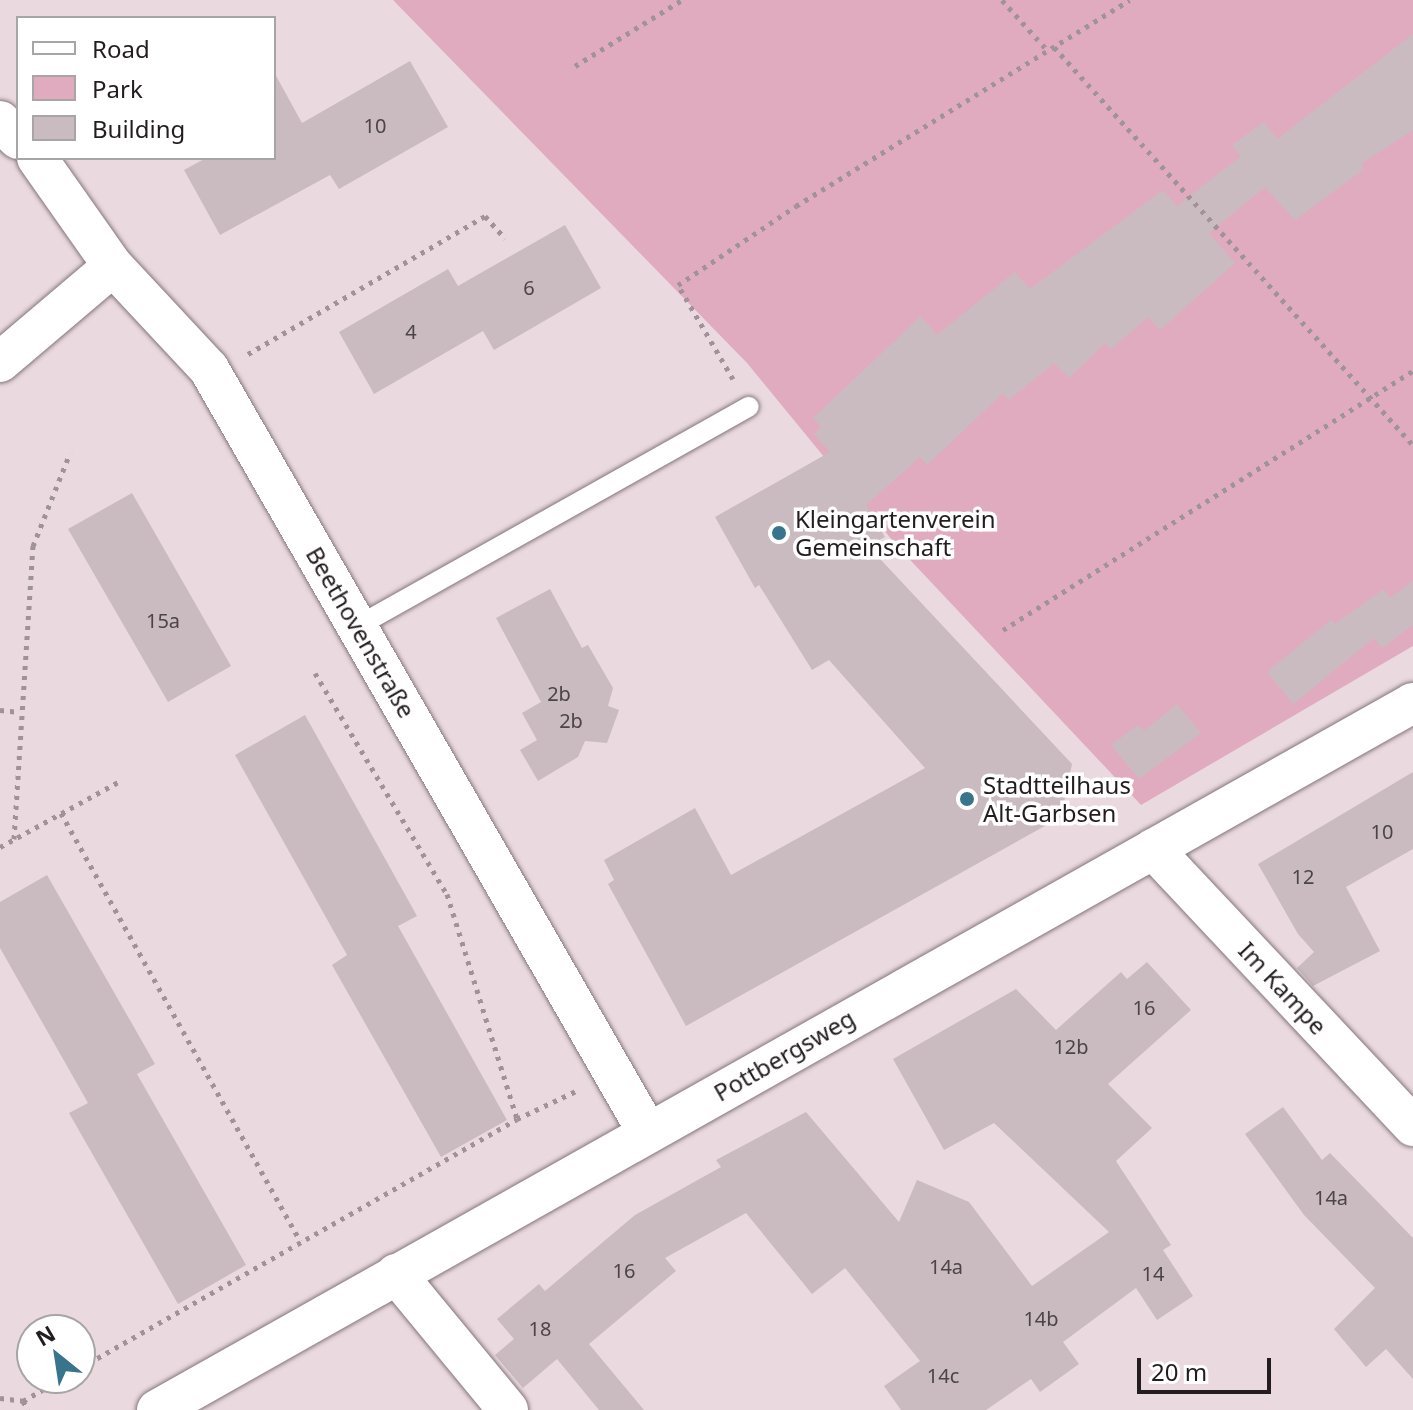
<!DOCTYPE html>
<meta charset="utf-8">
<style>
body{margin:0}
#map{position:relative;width:1413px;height:1410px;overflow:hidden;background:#eadae0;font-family:"Noto Sans",sans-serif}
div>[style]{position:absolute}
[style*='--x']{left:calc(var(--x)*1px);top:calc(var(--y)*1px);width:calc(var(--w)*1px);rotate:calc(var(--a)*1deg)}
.green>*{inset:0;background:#e1abbf}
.building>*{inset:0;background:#cabbc0}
.path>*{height:5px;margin-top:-2.5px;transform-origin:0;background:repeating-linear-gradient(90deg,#9f9397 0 4px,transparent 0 10px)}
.roads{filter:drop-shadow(0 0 2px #84767b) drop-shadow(0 0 2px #84767b)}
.lane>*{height:20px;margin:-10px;padding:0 10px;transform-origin:10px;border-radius:10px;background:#fff}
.street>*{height:40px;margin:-20px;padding:0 20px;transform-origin:20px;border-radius:20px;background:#fff}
.dots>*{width:22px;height:22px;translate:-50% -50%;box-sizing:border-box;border:4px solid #fff;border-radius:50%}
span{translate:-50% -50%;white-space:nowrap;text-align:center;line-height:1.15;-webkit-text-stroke:7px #fff;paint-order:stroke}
.number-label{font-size:20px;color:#4d4447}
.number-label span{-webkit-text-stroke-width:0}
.poi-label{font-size:24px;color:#231d1f}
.left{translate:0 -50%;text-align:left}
.street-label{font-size:24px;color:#231d1f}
.legend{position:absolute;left:16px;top:16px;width:260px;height:144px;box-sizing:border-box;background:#fff;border:2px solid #a7a5a5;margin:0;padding:10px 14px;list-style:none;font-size:24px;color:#231d1f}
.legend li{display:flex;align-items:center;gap:16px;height:40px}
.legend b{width:40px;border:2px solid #a7a5a5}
.north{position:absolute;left:16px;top:1314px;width:80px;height:80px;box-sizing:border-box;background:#fff;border:2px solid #a7a5a5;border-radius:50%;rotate:330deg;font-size:22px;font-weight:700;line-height:32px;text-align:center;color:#231d1f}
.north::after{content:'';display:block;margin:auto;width:28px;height:36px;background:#38758c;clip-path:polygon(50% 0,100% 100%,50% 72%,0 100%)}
.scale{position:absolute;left:1137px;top:1358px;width:134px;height:36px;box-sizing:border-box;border:4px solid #231d1f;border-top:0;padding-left:10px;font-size:24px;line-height:28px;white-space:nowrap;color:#231d1f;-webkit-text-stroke:6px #fff;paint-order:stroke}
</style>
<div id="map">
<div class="green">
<i style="clip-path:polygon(393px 0,1413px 0,1413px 646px,1141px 805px,897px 546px,747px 363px)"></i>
</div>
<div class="building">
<i style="clip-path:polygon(1413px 34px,1413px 130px,1361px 164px,1364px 169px,1295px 220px,1265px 187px,1209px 233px,1235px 263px,1160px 330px,1148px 317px,1111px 349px,1105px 343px,1069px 378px,1054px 363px,1009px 400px,1003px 393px,927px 465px,920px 457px,866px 505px,885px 537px,868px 546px,1072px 764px,1061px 817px,686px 1026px,608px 884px,614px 880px,604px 860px,695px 808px,731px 875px,925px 768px,829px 660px,812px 670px,759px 585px,755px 588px,715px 517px,830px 452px,814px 434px,821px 427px,813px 418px,921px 316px,937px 335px,1015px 272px,1030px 289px,1163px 190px,1177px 206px,1241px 156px,1232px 145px,1264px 122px,1277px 139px)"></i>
<i style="clip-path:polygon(410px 61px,448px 127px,339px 189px,330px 175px,220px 235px,184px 170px,206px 158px,274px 158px,274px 72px,302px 123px)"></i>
<i style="clip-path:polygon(565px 225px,601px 288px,494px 350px,483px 331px,374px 394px,339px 332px,448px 269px,458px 286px)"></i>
<i style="clip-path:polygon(132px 493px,231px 666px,168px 702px,68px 529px)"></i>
<i style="clip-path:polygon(1413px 581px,1413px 625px,1382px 648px,1374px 638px,1293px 704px,1267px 672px,1332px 619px,1335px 624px,1384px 589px,1390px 598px)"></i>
<i style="clip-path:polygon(550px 589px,582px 648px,588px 645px,613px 688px,608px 706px,619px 710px,607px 743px,585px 741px,578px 757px,538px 781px,520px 750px,537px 740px,522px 713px,541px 702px,496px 618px)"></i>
<i style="clip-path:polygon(1177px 704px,1201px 733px,1139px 779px,1111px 745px,1138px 725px,1144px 731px)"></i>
<i style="clip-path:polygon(305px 715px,417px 916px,398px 926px,507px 1120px,441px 1157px,332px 965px,347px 955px,235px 755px)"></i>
<i style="clip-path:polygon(1413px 772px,1413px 849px,1346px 887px,1380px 951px,1313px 986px,1297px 968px,1314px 952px,1298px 934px,1258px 864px)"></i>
<i style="clip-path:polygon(47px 875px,155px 1064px,137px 1074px,246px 1265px,178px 1304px,69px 1113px,88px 1103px,0 948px,0 902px)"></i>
<i style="clip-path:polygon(1147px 962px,1191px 1010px,1108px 1084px,1152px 1128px,1116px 1161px,1171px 1245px,1163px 1250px,1193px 1296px,1157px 1320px,1136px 1288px,1063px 1342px,1079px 1364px,1040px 1392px,1031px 1379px,986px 1410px,901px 1410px,884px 1386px,920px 1361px,845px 1268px,812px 1294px,746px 1213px,665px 1258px,676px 1271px,589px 1344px,644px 1410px,599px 1410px,557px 1359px,523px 1388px,495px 1355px,514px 1339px,497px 1319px,539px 1284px,545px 1291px,635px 1215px,721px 1167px,716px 1160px,806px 1112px,899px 1222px,917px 1180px,969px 1202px,1032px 1286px,1109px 1232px,994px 1123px,944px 1150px,893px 1059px,1016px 989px,1056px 1030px,1121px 972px,1127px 979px)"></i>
<i style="clip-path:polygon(1283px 1107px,1322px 1160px,1330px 1153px,1413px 1238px,1413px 1379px,1386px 1349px,1366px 1367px,1334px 1329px,1375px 1288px,1304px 1215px,1245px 1134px)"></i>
</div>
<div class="path">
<i style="--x:1002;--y:0;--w:67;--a:48"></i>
<i style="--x:1054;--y:47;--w:536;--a:47.95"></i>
<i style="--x:575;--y:66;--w:126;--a:-31.7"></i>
<i style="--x:248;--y:354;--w:274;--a:-30.2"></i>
<i style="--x:485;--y:216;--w:30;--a:48"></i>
<i style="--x:733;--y:379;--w:109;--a:-120.3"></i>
<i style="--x:678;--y:285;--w:142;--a:-33.8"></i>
<i style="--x:796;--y:206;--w:392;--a:-31.7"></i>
<i style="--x:1003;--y:630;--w:485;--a:-32.3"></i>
<i style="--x:315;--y:673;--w:257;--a:59.2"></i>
<i style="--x:447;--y:894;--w:236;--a:72.7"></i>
<i style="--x:0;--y:710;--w:20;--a:6"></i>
<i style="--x:61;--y:813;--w:490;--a:60.8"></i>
<i style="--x:14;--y:839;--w:294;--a:-86.3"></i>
<i style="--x:33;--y:546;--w:100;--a:-68.3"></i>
<i style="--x:0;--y:847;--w:137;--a:-28.8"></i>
<i style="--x:80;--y:1368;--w:503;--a:-29.67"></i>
<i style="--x:517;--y:1119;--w:65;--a:-25.4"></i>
<i style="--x:0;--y:1398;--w:23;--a:7"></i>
<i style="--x:23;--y:1401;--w:46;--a:-29.9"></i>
<i style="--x:23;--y:1401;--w:10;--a:61"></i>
</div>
<div class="roads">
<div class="lane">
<i style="--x:358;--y:626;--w:448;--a:-29.3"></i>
</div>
<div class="street">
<i style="--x:0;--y:121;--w:25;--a:45"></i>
<i style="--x:37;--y:158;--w:132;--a:54.9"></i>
<i style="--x:113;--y:266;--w:141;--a:47"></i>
<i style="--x:209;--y:369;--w:881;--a:60.12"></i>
<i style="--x:0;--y:362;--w:148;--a:-40.3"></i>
<i style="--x:1153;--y:849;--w:380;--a:46.8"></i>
<i style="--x:396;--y:1274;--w:176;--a:50.5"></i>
<i style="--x:157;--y:1410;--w:1441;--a:-29.38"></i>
</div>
</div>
<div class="dots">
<i style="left:779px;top:533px;background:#38758c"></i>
<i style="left:967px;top:799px;background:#38758c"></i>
</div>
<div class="number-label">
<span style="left:375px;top:125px">10</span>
<span style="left:529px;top:287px">6</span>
<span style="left:411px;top:331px">4</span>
<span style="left:163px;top:620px">15a</span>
<span style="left:559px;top:693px">2b</span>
<span style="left:571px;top:720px">2b</span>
<span style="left:1382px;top:831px">10</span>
<span style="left:1303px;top:876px">12</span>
<span style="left:1144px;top:1007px">16</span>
<span style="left:1071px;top:1046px">12b</span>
<span style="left:1331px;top:1197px">14a</span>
<span style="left:946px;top:1266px">14a</span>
<span style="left:624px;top:1270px">16</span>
<span style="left:1153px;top:1273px">14</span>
<span style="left:1041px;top:1318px">14b</span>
<span style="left:540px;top:1328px">18</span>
<span style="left:943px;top:1375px">14c</span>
</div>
<div class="poi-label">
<span class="left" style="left:795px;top:533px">Kleingartenverein<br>Gemeinschaft</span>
<span class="left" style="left:983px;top:799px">Stadtteilhaus<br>Alt-Garbsen</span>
</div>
<div class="street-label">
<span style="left:361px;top:632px;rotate:60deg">Beethovenstraße</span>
<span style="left:1283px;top:988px;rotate:47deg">Im Kampe</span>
<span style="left:784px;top:1055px;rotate:-30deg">Pottbergsweg</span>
</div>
<ul class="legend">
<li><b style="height:10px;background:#fff"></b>Road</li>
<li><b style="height:22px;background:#e1abbf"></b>Park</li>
<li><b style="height:22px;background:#cabbc0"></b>Building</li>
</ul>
<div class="north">N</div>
<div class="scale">20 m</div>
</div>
